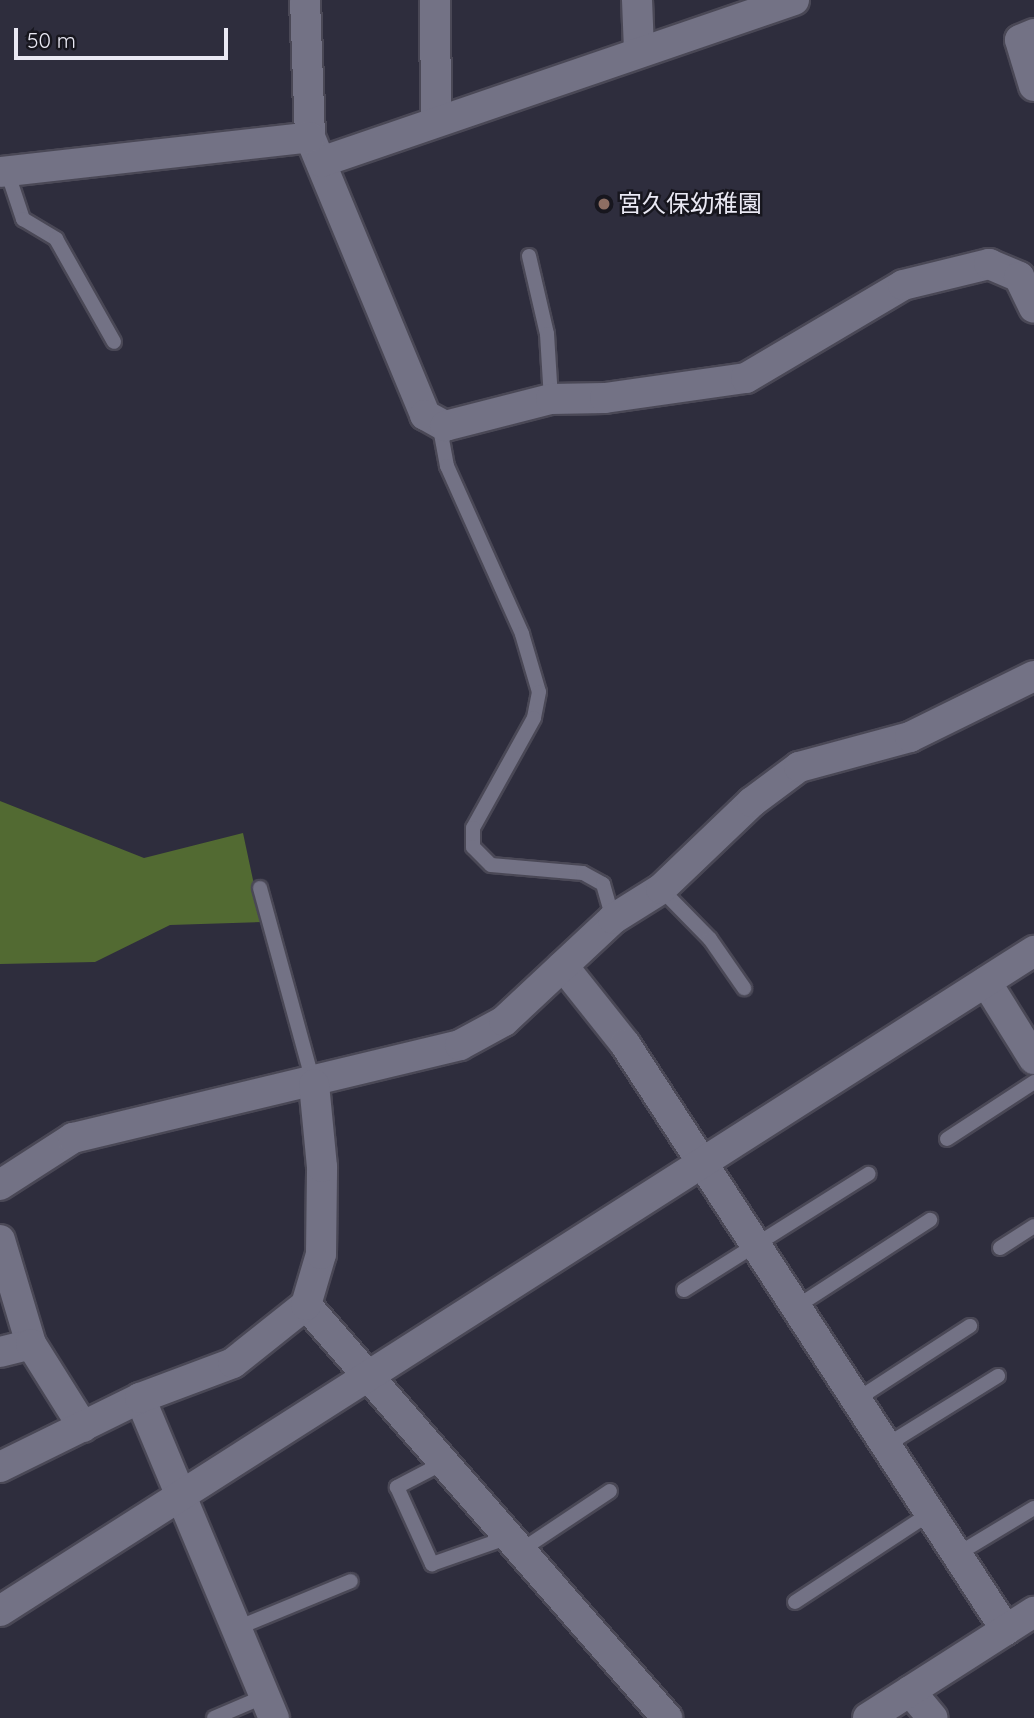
<!DOCTYPE html>
<meta charset="utf-8">
<style>
body{margin:0}
#map{position:relative;width:1034px;height:1718px;overflow:hidden;background:#2e2d3d;font-family:Quicksand,"Noto Sans JP",sans-serif}
div>[style]{position:absolute}
.forest>*{inset:0;background:#526a32}
.roads{filter:drop-shadow(2px 0 #4a4856) drop-shadow(-2px 0 #4a4856) drop-shadow(0 2px #4a4856) drop-shadow(0 -2px #4a4856)}
.service>*{height:14px;margin:-7px;padding:0 7px;transform-origin:7px;border-radius:7px;background:#737285}
.minor>*{height:30px;margin:-15px;padding:0 15px;transform-origin:15px;border-radius:15px;background:#737285}
.dots>*{width:19px;height:19px;translate:-50% -50%;box-sizing:border-box;border:4px solid #17161e;border-radius:50%}
span{translate:-50% -50%;white-space:nowrap;text-align:center;line-height:1.15;-webkit-text-stroke:5px #17161e;paint-order:stroke}
.poi-label{font-size:24px;color:#eae9f4}
.left{translate:0 -50%;text-align:left}
.scale{position:absolute;left:14px;top:28px;width:214px;height:32px;box-sizing:border-box;border:4px solid #eae9f4;border-top:0;padding-left:9px;font-size:21px;line-height:24px;white-space:nowrap;color:#eae9f4;-webkit-text-stroke:5px #17161e;paint-order:stroke}
</style>
<div id="map">
<div class="forest">
<i style="clip-path:polygon(0 801px,144px 858px,243px 833px,262px 922px,170px 925px,95px 962px,0 964px)"></i>
</div>
<div class="roads">
<div class="service">
<i style="left:7px;top:171px;width:51px;rotate:71.6deg"></i>
<i style="left:23px;top:219px;width:39px;rotate:31deg"></i>
<i style="left:56px;top:239px;width:118px;rotate:60.6deg"></i>
<i style="left:529px;top:256px;width:80px;rotate:77deg"></i>
<i style="left:547px;top:334px;width:65px;rotate:86.5deg"></i>
<i style="left:439px;top:423px;width:44px;rotate:79.5deg"></i>
<i style="left:447px;top:466px;width:184px;rotate:65.9deg"></i>
<i style="left:522px;top:634px;width:60px;rotate:73.7deg"></i>
<i style="left:539px;top:692px;width:26px;rotate:101deg"></i>
<i style="left:534px;top:718px;width:126px;rotate:119deg"></i>
<i style="left:473px;top:828px;width:19px;rotate:90deg"></i>
<i style="left:473px;top:847px;width:25px;rotate:45deg"></i>
<i style="left:491px;top:865px;width:92px;rotate:5deg"></i>
<i style="left:583px;top:873px;width:23px;rotate:29deg"></i>
<i style="left:603px;top:884px;width:36px;rotate:74deg"></i>
<i style="left:260px;top:888px;width:201px;rotate:74.7deg"></i>
<i style="left:661px;top:889px;width:70px;rotate:45.6deg"></i>
<i style="left:710px;top:939px;width:60px;rotate:55.2deg"></i>
<i style="left:947px;top:1139px;width:104px;rotate:-33.2deg"></i>
<i style="left:1000px;top:1248px;width:40px;rotate:-32.9deg"></i>
<i style="left:684px;top:1290px;width:218px;rotate:-32.2deg"></i>
<i style="left:796px;top:1307px;width:160px;rotate:-33deg"></i>
<i style="left:856px;top:1400px;width:136px;rotate:-33deg"></i>
<i style="left:885px;top:1446px;width:133px;rotate:-31.8deg"></i>
<i style="left:441px;top:1464px;width:50px;rotate:152.4deg"></i>
<i style="left:397px;top:1487px;width:85px;rotate:65.6deg"></i>
<i style="left:432px;top:1564px;width:82px;rotate:-19.3deg"></i>
<i style="left:520px;top:1551px;width:108px;rotate:-33.7deg"></i>
<i style="left:956px;top:1555px;width:91px;rotate:-31.1deg"></i>
<i style="left:795px;top:1602px;width:160px;rotate:-33.3deg"></i>
<i style="left:237px;top:1628px;width:123px;rotate:-22.4deg"></i>
<i style="left:214px;top:1718px;width:56px;rotate:-23.3deg"></i>
</div>
<div class="minor">
<i style="left:305px;top:0;width:137px;rotate:87.9deg"></i>
<i style="left:310px;top:137px;width:301px;rotate:67.5deg"></i>
<i style="left:425px;top:415px;width:23px;rotate:29deg"></i>
<i style="left:445px;top:426px;width:109px;rotate:-14.3deg"></i>
<i style="left:551px;top:399px;width:54px;rotate:-1.1deg"></i>
<i style="left:605px;top:398px;width:142px;rotate:-8.1deg"></i>
<i style="left:746px;top:378px;width:182px;rotate:-30.6deg"></i>
<i style="left:903px;top:285px;width:89px;rotate:-13.7deg"></i>
<i style="left:989px;top:264px;width:33px;rotate:23deg"></i>
<i style="left:1019px;top:277px;width:34px;rotate:64deg"></i>
<i style="left:435px;top:0;width:121px;rotate:89.5deg"></i>
<i style="left:637px;top:0;width:49px;rotate:87.7deg"></i>
<i style="left:1034px;top:34px;width:15px;rotate:157deg"></i>
<i style="left:1020px;top:40px;width:48px;rotate:73.1deg"></i>
<i style="left:321px;top:162px;width:500px;rotate:-18.9deg"></i>
<i style="left:0;top:172px;width:312px;rotate:-6.4deg"></i>
<i style="left:563px;top:966px;width:100px;rotate:51.5deg"></i>
<i style="left:625px;top:1044px;width:699px;rotate:56.97deg"></i>
<i style="left:986px;top:982px;width:91px;rotate:58.1deg"></i>
<i style="left:0;top:1185px;width:87px;rotate:-32.8deg"></i>
<i style="left:73px;top:1138px;width:398px;rotate:-13.5deg"></i>
<i style="left:460px;top:1045px;width:50px;rotate:-28.6deg"></i>
<i style="left:504px;top:1021px;width:149px;rotate:-43.1deg"></i>
<i style="left:613px;top:919px;width:57px;rotate:-32deg"></i>
<i style="left:661px;top:889px;width:126px;rotate:-43.7deg"></i>
<i style="left:752px;top:802px;width:59px;rotate:-36.7deg"></i>
<i style="left:799px;top:767px;width:115px;rotate:-15.1deg"></i>
<i style="left:910px;top:737px;width:138px;rotate:-26.2deg"></i>
<i style="left:0;top:1240px;width:109px;rotate:73.4deg"></i>
<i style="left:306px;top:1305px;width:549px;rotate:48.84deg"></i>
<i style="left:0;top:1352px;width:32px;rotate:-14deg"></i>
<i style="left:31px;top:1344px;width:98px;rotate:57.9deg"></i>
<i style="left:140px;top:1398px;width:347px;rotate:67.3deg"></i>
<i style="left:0;top:1467px;width:156px;rotate:-26.2deg"></i>
<i style="left:140px;top:1398px;width:99px;rotate:-20.6deg"></i>
<i style="left:233px;top:1363px;width:93px;rotate:-38.5deg"></i>
<i style="left:306px;top:1305px;width:53px;rotate:-73.6deg"></i>
<i style="left:321px;top:1254px;width:87px;rotate:-89.3deg"></i>
<i style="left:322px;top:1167px;width:83px;rotate:-95.5deg"></i>
<i style="left:0;top:1611px;width:1227px;rotate:-32.55deg"></i>
<i style="left:910px;top:1691px;width:35px;rotate:50deg"></i>
<i style="left:868px;top:1718px;width:197px;rotate:-32.6deg"></i>
</div>
</div>
<div class="dots">
<i style="left:604px;top:204px;background:#8d6e63"></i>
</div>
<div class="poi-label">
<span class="left" style="left:618px;top:204px">宮久保幼稚園</span>
</div>
<div class="scale">50 m</div>
</div>
